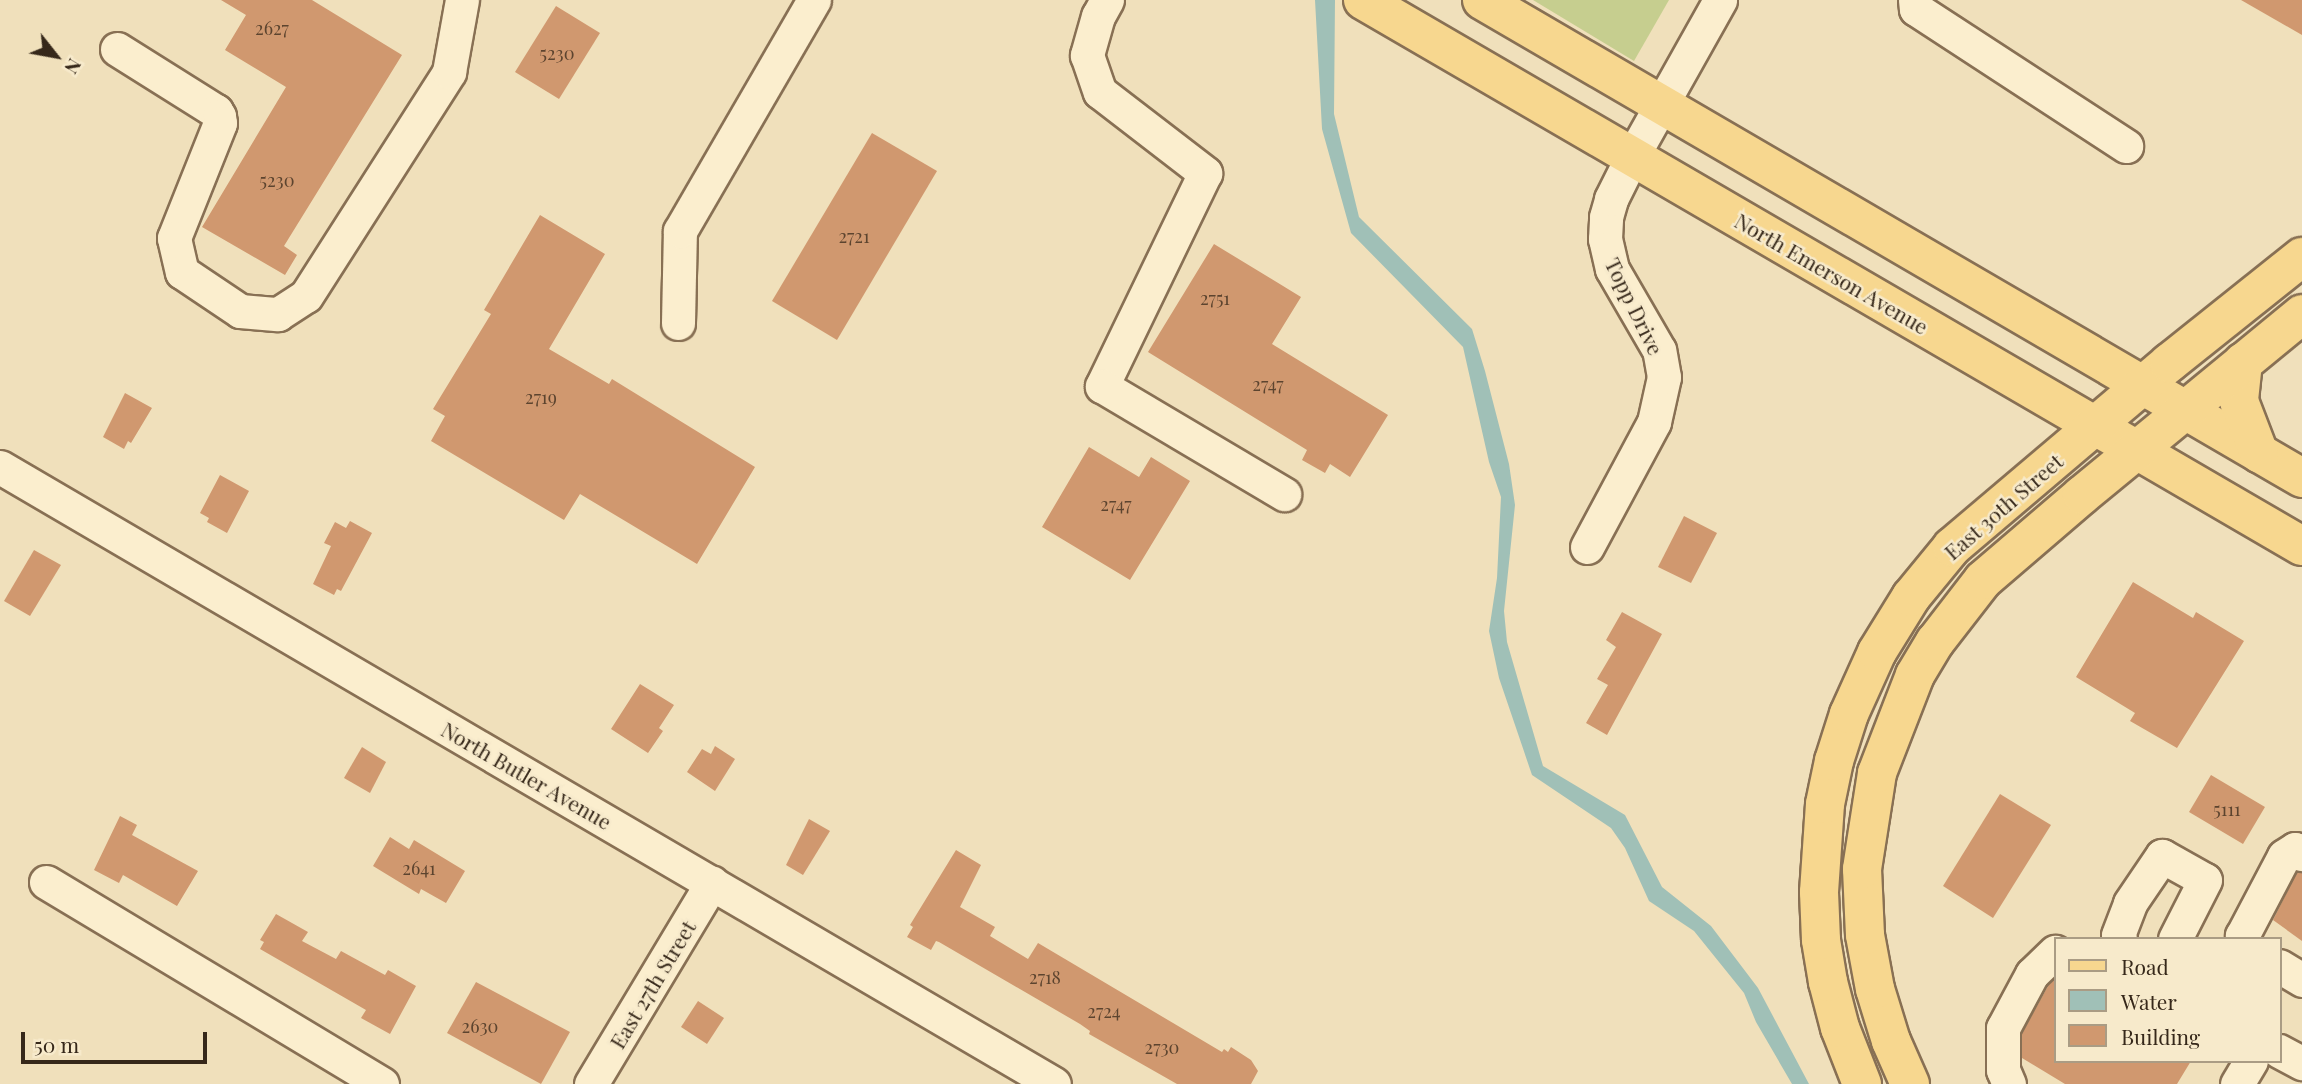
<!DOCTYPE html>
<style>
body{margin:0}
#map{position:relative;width:2302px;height:1084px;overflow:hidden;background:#f0e0bb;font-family:"Playfair Display",serif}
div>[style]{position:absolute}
.green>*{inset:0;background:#c6ce8f}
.water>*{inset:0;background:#a0c0b7}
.building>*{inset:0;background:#d0986f}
.roads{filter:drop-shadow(2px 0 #887054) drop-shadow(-2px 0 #887054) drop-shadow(0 2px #887054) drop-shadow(0 -2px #887054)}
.minor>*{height:33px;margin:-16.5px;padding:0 16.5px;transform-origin:16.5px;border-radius:16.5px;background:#fbeece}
.major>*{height:38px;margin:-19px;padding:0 19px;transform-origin:19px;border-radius:19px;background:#f7d78f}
span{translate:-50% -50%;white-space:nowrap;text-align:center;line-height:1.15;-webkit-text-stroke:5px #f7eacb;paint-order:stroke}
.number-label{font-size:18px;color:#5c442f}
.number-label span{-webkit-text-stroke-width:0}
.street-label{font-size:21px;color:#36281a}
.legend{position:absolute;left:2054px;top:937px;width:228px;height:126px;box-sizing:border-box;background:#f7eacb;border:2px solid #aa9c84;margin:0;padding:9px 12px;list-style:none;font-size:21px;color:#36281a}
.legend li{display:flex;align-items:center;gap:14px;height:35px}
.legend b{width:35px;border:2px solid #aa9c84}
.north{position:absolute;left:21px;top:21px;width:70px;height:70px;-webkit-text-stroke:5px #f7eacb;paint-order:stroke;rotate:121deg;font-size:19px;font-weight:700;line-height:28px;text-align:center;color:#36281a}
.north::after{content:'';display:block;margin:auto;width:24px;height:32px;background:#36281a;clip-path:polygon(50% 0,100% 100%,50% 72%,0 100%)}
.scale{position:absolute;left:21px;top:1032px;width:186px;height:32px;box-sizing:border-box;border:4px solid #36281a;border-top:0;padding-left:9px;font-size:21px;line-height:24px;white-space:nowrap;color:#36281a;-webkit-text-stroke:5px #f7eacb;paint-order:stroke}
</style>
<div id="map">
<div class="green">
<i style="clip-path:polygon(1533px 0,1669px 0,1634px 61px)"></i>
</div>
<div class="water">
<i style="clip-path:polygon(1315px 0,1335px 0,1334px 114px,1359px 217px,1472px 329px,1485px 371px,1509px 464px,1515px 505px,1504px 611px,1507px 642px,1543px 766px,1625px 815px,1662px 887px,1711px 926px,1758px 988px,1809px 1084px,1792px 1084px,1756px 1022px,1744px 993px,1694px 931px,1649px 901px,1625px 848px,1611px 828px,1532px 775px,1499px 678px,1489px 631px,1497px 578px,1501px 497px,1489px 462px,1463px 347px,1351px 233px,1322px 129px)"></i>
</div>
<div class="building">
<i style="clip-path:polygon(221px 0,312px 0,402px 55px,284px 246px,297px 255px,285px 275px,202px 227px,286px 87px,225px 50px,246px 15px)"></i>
<i style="clip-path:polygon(2241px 0,2302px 0,2302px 35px)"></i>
<i style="clip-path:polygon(556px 6px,600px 33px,559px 99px,515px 72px)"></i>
<i style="clip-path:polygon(872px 133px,937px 171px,837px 340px,772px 301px)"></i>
<i style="clip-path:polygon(540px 215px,605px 254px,549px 349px,609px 384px,612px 379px,755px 467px,697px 564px,580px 494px,564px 520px,431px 441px,445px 416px,433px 409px,491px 314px,484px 310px)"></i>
<i style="clip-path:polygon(1214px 244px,1301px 297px,1272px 344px,1388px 415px,1350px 477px,1330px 464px,1325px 473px,1302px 460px,1307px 450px,1148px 352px)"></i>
<i style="clip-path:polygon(125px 393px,152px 408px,131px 443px,128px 441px,124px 449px,103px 437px)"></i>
<i style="clip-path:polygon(1089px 447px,1139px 477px,1151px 457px,1190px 481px,1130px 580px,1042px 527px)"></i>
<i style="clip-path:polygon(220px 475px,249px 491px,227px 533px,207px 522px,209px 518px,200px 513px)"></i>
<i style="clip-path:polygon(1684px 516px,1717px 533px,1691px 583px,1658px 567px)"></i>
<i style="clip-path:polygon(350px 521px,372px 533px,341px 591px,337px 589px,334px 595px,313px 584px,331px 546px,324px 543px,335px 522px,346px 528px)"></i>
<i style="clip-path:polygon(34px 550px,61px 565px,30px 616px,4px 601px)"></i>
<i style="clip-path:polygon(2133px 582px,2193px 618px,2196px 612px,2244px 641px,2177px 748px,2130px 721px,2135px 713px,2076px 677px)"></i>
<i style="clip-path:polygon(1622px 612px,1662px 634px,1607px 735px,1586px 723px,1608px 685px,1597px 679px,1616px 647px,1606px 640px)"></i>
<i style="clip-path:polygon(640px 684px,674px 705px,659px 728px,663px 731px,648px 753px,611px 729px)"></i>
<i style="clip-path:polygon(715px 746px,735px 759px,715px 791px,687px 772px,702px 749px,711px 754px)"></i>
<i style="clip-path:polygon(362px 747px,386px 762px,370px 793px,344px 778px)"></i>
<i style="clip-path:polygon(2211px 775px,2265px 807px,2243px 844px,2189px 812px)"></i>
<i style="clip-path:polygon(2000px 794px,2051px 825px,1993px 918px,1943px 886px)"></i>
<i style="clip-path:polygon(120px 816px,137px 825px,132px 835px,198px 871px,177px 906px,123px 875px,119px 883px,94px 870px)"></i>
<i style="clip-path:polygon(809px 819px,830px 831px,803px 875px,786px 865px)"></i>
<i style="clip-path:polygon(390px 837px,409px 849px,414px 840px,465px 871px,446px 903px,421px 889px,419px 894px,373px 866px)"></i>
<i style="clip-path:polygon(956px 850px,981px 865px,960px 907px,995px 927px,990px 936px,1028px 959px,1038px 943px,1222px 1052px,1224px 1049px,1228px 1052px,1231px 1047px,1251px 1060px,1258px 1071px,1251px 1084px,1177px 1084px,1089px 1034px,1090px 1031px,1080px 1024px,939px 942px,936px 941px,931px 950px,907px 937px,913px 927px,910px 925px)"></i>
<i style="clip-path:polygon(2297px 872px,2302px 873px,2302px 941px,2273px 920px)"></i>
<i style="clip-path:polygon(276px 914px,308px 932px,302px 941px,336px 959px,341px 951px,385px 975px,388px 970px,416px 986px,390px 1034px,361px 1018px,366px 1010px,260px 949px,264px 942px,260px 940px)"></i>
<i style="clip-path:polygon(2055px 978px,2055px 1061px,2191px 1061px,2177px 1084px,2065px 1084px,2022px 1058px,2022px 1033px,2048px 986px)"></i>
<i style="clip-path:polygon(476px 982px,570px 1032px,541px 1084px,447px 1033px)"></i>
<i style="clip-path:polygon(698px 1001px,724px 1018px,707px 1044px,681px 1027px)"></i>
</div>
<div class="roads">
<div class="minor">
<i style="left:1107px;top:0;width:18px;rotate:119deg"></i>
<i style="left:1098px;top:16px;width:41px;rotate:105.8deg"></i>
<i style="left:1087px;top:55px;width:39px;rotate:71deg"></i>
<i style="left:1100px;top:92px;width:133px;rotate:37.6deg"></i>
<i style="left:1205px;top:173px;width:237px;rotate:115.8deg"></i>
<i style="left:1102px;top:386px;width:212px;rotate:30.7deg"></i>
<i style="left:1915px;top:0;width:9px;rotate:84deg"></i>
<i style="left:1916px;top:9px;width:251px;rotate:33.1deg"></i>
<i style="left:117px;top:49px;width:117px;rotate:32.1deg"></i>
<i style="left:216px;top:111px;width:6px;rotate:59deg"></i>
<i style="left:219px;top:116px;width:7px;rotate:82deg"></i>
<i style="left:220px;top:123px;width:124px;rotate:111.8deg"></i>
<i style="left:174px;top:238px;width:35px;rotate:77deg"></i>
<i style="left:182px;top:272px;width:70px;rotate:33.9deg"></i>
<i style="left:240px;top:311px;width:38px;rotate:5deg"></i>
<i style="left:278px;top:314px;width:33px;rotate:-33deg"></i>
<i style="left:306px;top:296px;width:266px;rotate:-57.4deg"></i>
<i style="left:449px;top:72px;width:73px;rotate:-79.8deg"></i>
<i style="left:678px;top:323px;width:92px;rotate:-88.8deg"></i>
<i style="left:680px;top:231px;width:267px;rotate:-59.9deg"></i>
<i style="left:0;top:467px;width:1221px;rotate:30.34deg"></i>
<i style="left:1587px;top:547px;width:142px;rotate:-61.8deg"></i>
<i style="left:1654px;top:422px;width:46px;rotate:-77.5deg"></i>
<i style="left:1664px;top:377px;width:27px;rotate:-100deg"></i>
<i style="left:1659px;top:350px;width:94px;rotate:-120.1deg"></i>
<i style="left:1612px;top:269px;width:31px;rotate:-103deg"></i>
<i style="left:1605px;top:239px;width:22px;rotate:-87deg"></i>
<i style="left:1606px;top:217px;width:19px;rotate:-74deg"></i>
<i style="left:1611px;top:199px;width:47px;rotate:-63.4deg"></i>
<i style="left:1632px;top:157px;width:180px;rotate:-60.7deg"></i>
<i style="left:46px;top:882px;width:392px;rotate:31deg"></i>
<i style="left:2120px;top:939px;width:4px;rotate:-117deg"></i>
<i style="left:2118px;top:935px;width:34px;rotate:-69deg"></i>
<i style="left:2130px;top:903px;width:57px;rotate:-55.8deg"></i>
<i style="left:2162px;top:856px;width:49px;rotate:29.2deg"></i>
<i style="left:2205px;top:880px;width:66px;rotate:117deg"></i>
<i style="left:2244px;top:939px;width:4px;rotate:-124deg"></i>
<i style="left:2242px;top:936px;width:90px;rotate:-62.3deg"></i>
<i style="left:2284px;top:856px;width:13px;rotate:-32deg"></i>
<i style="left:2295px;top:849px;width:9px;rotate:36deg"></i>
<i style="left:2279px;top:966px;width:27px;rotate:31deg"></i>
<i style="left:2279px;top:1051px;width:26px;rotate:28deg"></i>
<i style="left:591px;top:1084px;width:235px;rotate:-59deg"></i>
<i style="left:2009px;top:1084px;width:15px;rotate:-113deg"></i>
<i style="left:2003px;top:1070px;width:42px;rotate:-90deg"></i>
<i style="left:2003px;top:1028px;width:61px;rotate:-61.8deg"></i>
<i style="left:2032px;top:974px;width:32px;rotate:-44deg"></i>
<i style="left:2237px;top:1084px;width:27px;rotate:-59deg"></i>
</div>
<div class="major">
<i style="left:1363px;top:0;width:1086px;rotate:30.18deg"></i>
<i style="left:1482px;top:0;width:949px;rotate:30.24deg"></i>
<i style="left:2243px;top:362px;width:39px;rotate:96deg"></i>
<i style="left:2239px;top:401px;width:56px;rotate:69deg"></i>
<i style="left:1862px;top:1084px;width:60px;rotate:-111.4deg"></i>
<i style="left:1840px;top:1028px;width:48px;rotate:-104.6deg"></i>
<i style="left:1828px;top:982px;width:43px;rotate:-99.5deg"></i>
<i style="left:1821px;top:940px;width:48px;rotate:-92.4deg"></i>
<i style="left:1819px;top:892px;width:88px;rotate:-86.1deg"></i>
<i style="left:1825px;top:804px;width:44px;rotate:-78.2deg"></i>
<i style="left:1834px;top:761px;width:49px;rotate:-72.3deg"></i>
<i style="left:1849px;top:714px;width:68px;rotate:-65.7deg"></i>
<i style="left:1877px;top:652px;width:65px;rotate:-58.3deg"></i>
<i style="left:1911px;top:597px;width:65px;rotate:-50.6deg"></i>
<i style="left:1952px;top:547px;width:285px;rotate:-40.3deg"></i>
<i style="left:2169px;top:363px;width:170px;rotate:-38.6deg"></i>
<i style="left:1910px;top:1084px;width:47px;rotate:-113.8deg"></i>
<i style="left:1891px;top:1041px;width:54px;rotate:-107.1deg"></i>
<i style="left:1875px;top:989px;width:55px;rotate:-100.5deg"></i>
<i style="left:1865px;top:935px;width:66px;rotate:-92.6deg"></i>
<i style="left:1862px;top:869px;width:97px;rotate:-81.1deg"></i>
<i style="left:1877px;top:773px;width:105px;rotate:-68.8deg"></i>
<i style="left:1915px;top:675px;width:39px;rotate:-59deg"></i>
<i style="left:1935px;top:642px;width:78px;rotate:-52.3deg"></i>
<i style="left:1983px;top:580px;width:130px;rotate:-40.6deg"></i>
<i style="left:2082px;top:495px;width:285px;rotate:-39.4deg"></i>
</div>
</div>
<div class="number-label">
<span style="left:272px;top:28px">2627</span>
<span style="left:557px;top:53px">5230</span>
<span style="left:277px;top:180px">5230</span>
<span style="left:854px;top:236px">2721</span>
<span style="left:1215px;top:298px">2751</span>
<span style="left:1268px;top:384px">2747</span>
<span style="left:541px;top:397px">2719</span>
<span style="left:1116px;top:504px">2747</span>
<span style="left:2227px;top:809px">5111</span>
<span style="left:419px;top:868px">2641</span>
<span style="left:1045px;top:977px">2718</span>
<span style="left:1104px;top:1011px">2724</span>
<span style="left:480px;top:1026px">2630</span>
<span style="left:1162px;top:1047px">2730</span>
</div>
<div class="street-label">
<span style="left:1832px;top:273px;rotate:30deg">North Emerson Avenue</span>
<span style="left:1635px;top:306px;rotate:64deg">Topp Drive</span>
<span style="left:2003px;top:506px;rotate:-41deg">East 30th Street</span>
<span style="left:527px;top:775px;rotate:30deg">North Butler Avenue</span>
<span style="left:652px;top:984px;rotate:-59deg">East 27th Street</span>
</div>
<ul class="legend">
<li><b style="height:9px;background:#f7d78f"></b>Road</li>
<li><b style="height:19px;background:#a0c0b7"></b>Water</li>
<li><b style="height:19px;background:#d0986f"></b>Building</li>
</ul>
<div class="north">N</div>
<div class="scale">50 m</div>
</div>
